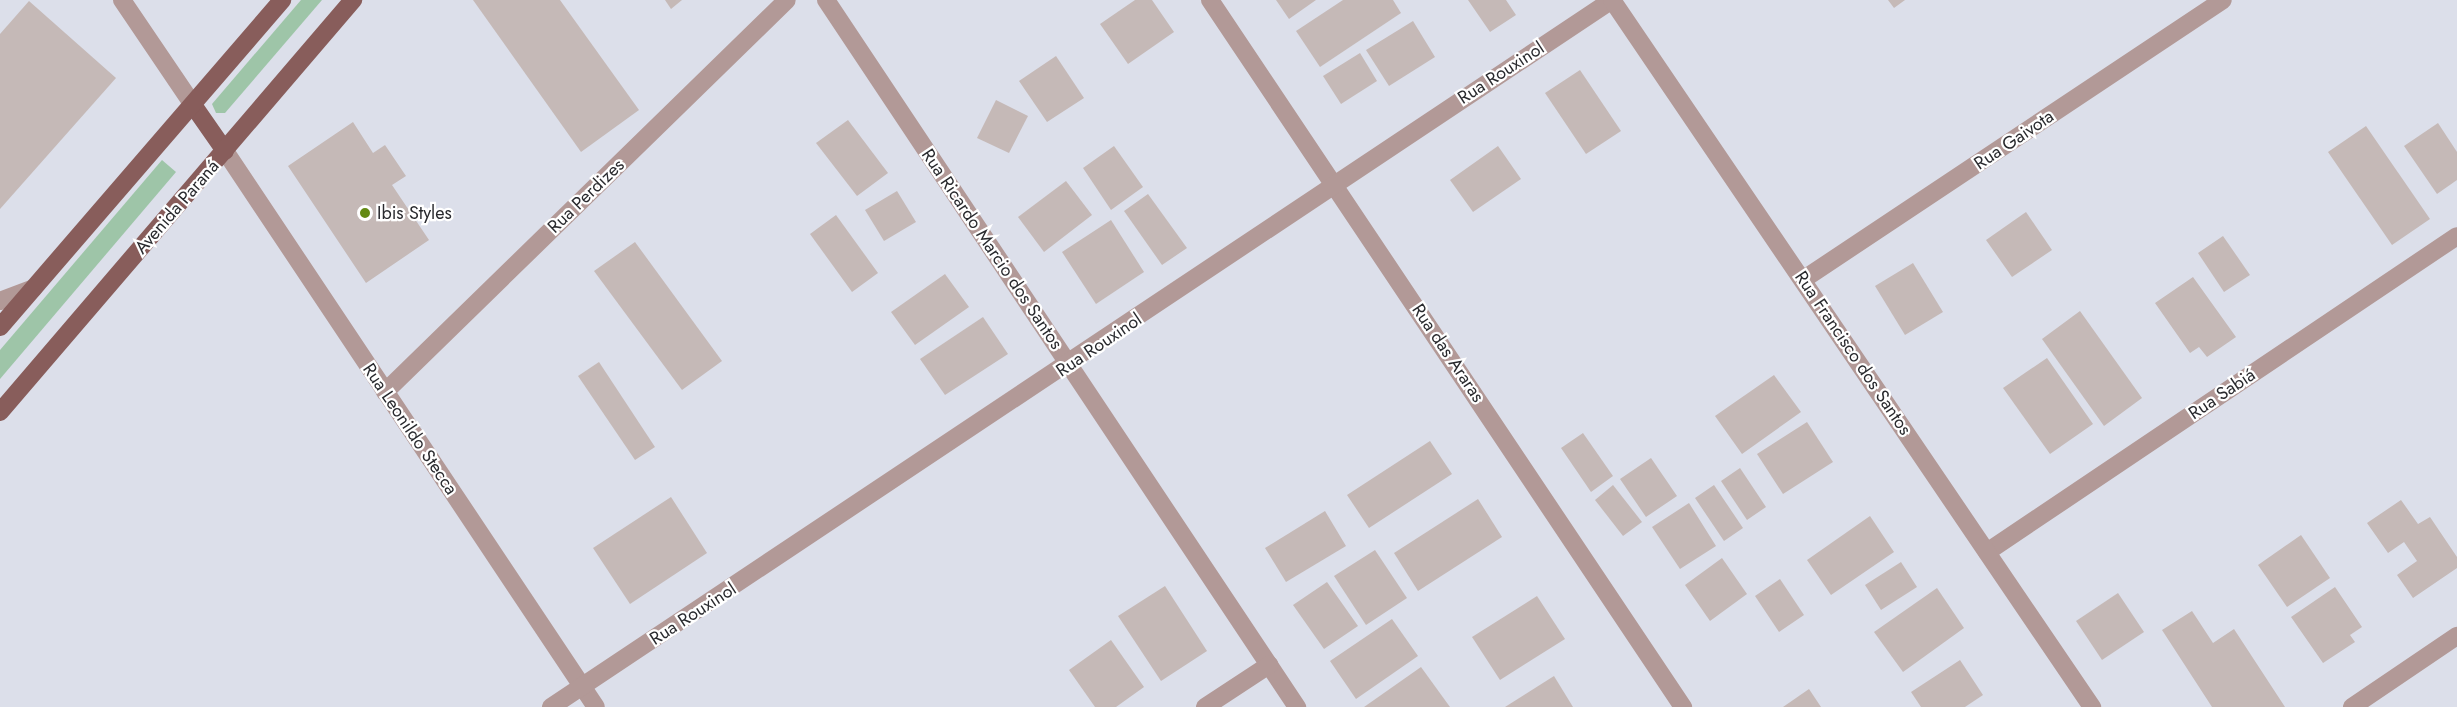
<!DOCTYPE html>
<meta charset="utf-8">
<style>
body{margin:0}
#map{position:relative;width:2457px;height:707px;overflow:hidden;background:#dcdfea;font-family:Jost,sans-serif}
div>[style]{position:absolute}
.green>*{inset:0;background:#9ec5a8}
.building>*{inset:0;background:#c5b9b7}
.minor>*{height:18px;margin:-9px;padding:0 9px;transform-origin:9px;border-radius:9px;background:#b29997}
.major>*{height:18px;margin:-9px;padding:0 9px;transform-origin:9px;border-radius:9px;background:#885d5b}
.dots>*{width:16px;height:16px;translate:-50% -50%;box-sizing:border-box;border:3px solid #fff;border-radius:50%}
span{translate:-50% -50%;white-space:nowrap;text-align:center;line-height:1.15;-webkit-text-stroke:4.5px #fff;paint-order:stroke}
.street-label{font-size:18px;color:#292a2e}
.poi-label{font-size:18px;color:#292a2e}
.left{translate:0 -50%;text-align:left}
</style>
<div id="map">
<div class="green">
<i style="clip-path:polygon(301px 0,322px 0,225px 113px,216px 113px,212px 104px)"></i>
<i style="clip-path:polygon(162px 160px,176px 172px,0 379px,0 350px)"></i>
</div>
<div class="building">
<i style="clip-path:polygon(473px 0,560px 0,639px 110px,581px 152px)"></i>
<i style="clip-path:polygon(665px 0,682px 0,671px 9px)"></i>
<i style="clip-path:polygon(1135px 0,1152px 0,1174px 32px,1128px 64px,1100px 24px)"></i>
<i style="clip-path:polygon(1276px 0,1316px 0,1289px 19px)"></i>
<i style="clip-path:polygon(1343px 0,1393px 0,1401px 13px,1320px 67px,1296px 31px)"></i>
<i style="clip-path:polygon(1468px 0,1506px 0,1516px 15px,1490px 32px)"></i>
<i style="clip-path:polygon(1888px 0,1905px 0,1894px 8px)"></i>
<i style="clip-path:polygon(29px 1px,116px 78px,0 209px,0 34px)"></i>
<i style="clip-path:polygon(1413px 21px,1435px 57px,1389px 86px,1366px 50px)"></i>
<i style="clip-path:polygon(1360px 53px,1377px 81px,1341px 104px,1323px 76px)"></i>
<i style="clip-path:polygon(1056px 56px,1084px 98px,1047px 122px,1019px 81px)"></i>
<i style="clip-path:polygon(1580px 70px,1621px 131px,1586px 154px,1545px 93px)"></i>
<i style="clip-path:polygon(996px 100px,1028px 116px,1009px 153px,977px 138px)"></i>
<i style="clip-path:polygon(848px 120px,888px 173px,857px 196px,816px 143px)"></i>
<i style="clip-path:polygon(353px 122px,373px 153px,385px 145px,406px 176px,392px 185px,429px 240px,366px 283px,288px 166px)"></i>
<i style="clip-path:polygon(2438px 123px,2457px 152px,2457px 180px,2437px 194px,2404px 146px)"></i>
<i style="clip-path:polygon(2366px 126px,2430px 219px,2392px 245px,2328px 152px)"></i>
<i style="clip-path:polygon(1114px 146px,1143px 187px,1111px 210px,1083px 168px)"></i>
<i style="clip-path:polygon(1498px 146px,1521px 179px,1473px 212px,1450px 180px)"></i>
<i style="clip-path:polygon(1066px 181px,1092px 215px,1044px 252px,1018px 217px)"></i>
<i style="clip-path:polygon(897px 191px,916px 222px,884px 241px,865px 210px)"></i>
<i style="clip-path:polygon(1148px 194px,1187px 248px,1162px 265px,1124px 211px)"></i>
<i style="clip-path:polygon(2026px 212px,2052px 250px,2012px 277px,1986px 240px)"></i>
<i style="clip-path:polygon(836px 215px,878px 273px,852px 292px,810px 234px)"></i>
<i style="clip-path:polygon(1111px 220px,1144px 272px,1096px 304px,1062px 252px)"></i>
<i style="clip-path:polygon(2223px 236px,2250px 275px,2224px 292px,2198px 253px)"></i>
<i style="clip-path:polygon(635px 242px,722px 361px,682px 390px,594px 271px)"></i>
<i style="clip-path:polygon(1913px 263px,1943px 312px,1905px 335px,1875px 286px)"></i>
<i style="clip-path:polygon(945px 274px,969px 307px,915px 345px,891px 312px)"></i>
<i style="clip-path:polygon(2193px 277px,2236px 337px,2207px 357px,2199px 347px,2190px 353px,2155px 303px)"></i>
<i style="clip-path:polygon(2080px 311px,2142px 398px,2104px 426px,2042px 339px)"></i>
<i style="clip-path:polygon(983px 317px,1008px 354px,945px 395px,920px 359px)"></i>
<i style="clip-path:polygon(2047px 358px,2093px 424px,2050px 454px,2003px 388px)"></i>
<i style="clip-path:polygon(599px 362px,655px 447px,635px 460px,578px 376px)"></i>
<i style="clip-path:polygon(1774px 375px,1801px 412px,1742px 454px,1715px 416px)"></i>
<i style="clip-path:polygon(1807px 422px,1833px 462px,1783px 494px,1757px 454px)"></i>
<i style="clip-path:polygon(1583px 433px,1613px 476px,1591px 492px,1561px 448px)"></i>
<i style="clip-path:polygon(1430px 441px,1452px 474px,1369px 528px,1347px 495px)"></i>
<i style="clip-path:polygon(1651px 458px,1677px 496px,1646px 517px,1620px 479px)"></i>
<i style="clip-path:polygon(1740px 468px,1766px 507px,1747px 520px,1721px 481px)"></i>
<i style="clip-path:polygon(1613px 485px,1642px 522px,1623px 536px,1595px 500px)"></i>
<i style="clip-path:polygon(1714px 485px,1743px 528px,1724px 541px,1695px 498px)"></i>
<i style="clip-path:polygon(671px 497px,707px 553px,630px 604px,593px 548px)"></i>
<i style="clip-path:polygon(1478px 499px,1502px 537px,1418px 591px,1394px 553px)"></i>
<i style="clip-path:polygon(2401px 500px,2418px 524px,2430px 517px,2457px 557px,2457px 568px,2413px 598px,2397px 575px,2417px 561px,2404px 542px,2388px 553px,2367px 523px)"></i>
<i style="clip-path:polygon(1689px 503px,1716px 546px,1680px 569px,1652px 527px)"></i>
<i style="clip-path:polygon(1325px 511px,1346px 546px,1286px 582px,1265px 548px)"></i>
<i style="clip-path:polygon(1870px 516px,1894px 552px,1831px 595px,1807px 560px)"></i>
<i style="clip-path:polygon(2301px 535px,2330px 578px,2287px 607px,2258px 565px)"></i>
<i style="clip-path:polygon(1375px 550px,1407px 598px,1366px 625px,1334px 576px)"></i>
<i style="clip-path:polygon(1722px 558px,1747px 594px,1710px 621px,1685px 585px)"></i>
<i style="clip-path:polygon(1901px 562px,1917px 587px,1881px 610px,1865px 585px)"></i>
<i style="clip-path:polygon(1780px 579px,1804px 615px,1779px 632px,1755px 596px)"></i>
<i style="clip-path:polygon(1327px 582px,1358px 626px,1324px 649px,1293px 605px)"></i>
<i style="clip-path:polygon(1165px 586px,1207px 651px,1161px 681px,1118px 616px)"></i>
<i style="clip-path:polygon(2335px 587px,2362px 627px,2350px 635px,2355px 642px,2323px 663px,2291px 617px)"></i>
<i style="clip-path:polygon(1937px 588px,1964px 628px,1903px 672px,1874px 632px)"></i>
<i style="clip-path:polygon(2118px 593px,2144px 632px,2102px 660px,2076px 621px)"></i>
<i style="clip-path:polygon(1537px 596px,1565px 639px,1500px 680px,1472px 637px)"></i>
<i style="clip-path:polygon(2192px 611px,2213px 643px,2234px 629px,2285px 707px,2212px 707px,2162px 630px)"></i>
<i style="clip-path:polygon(1392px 619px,1418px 656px,1356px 699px,1330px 661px)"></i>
<i style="clip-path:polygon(1111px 640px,1144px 687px,1116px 707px,1095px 707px,1069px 670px)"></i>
<i style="clip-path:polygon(1960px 660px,1983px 695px,1965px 707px,1921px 707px,1911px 692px)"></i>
<i style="clip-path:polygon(1421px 667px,1450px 707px,1364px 707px)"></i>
<i style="clip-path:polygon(1554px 676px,1573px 707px,1505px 707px)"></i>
<i style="clip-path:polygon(1809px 689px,1821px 707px,1783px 707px)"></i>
</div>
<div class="minor">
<i style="left:122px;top:0;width:127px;rotate:55.9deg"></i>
<i style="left:826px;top:0;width:850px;rotate:56.33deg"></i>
<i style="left:1210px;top:0;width:851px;rotate:56.22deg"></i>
<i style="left:225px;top:151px;width:668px;rotate:56.29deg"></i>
<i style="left:1804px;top:279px;width:503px;rotate:-33.66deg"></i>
<i style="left:0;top:301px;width:36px;rotate:-21deg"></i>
<i style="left:385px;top:392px;width:561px;rotate:-44.28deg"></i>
<i style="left:1987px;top:552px;width:566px;rotate:-33.91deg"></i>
<i style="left:551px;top:707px;width:1275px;rotate:-33.68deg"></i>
<i style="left:1612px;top:0;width:855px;rotate:55.83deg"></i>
<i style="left:1205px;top:707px;width:77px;rotate:-33.3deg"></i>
<i style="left:2352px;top:707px;width:127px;rotate:-34.1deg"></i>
</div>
<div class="major">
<i style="left:193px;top:105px;width:56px;rotate:55.2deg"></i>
<i style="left:0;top:327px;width:432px;rotate:-49.2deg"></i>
<i style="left:0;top:412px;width:543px;rotate:-49.41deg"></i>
</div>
<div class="dots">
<i style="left:365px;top:213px;background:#638913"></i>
</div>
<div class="street-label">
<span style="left:1501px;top:73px;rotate:-33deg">Rua Rouxinol</span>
<span style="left:2014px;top:140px;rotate:-34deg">Rua Gaivota</span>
<span style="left:586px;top:196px;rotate:-44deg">Rua Perdizes</span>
<span style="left:177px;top:207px;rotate:-49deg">Avenida Paraná</span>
<span style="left:992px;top:249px;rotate:56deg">Rua Ricardo Marcio dos Santos</span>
<span style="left:1099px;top:345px;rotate:-34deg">Rua Rouxinol</span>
<span style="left:1448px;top:353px;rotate:56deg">Rua das Araras</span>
<span style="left:1853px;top:353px;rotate:56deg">Rua Francisco dos Santos</span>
<span style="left:2222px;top:394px;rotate:-34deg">Rua Sabiá</span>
<span style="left:410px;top:429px;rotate:56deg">Rua Leonildo Stecca</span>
<span style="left:693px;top:614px;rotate:-33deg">Rua Rouxinol</span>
</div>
<div class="poi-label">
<span class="left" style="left:377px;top:213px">Ibis Styles</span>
</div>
</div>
